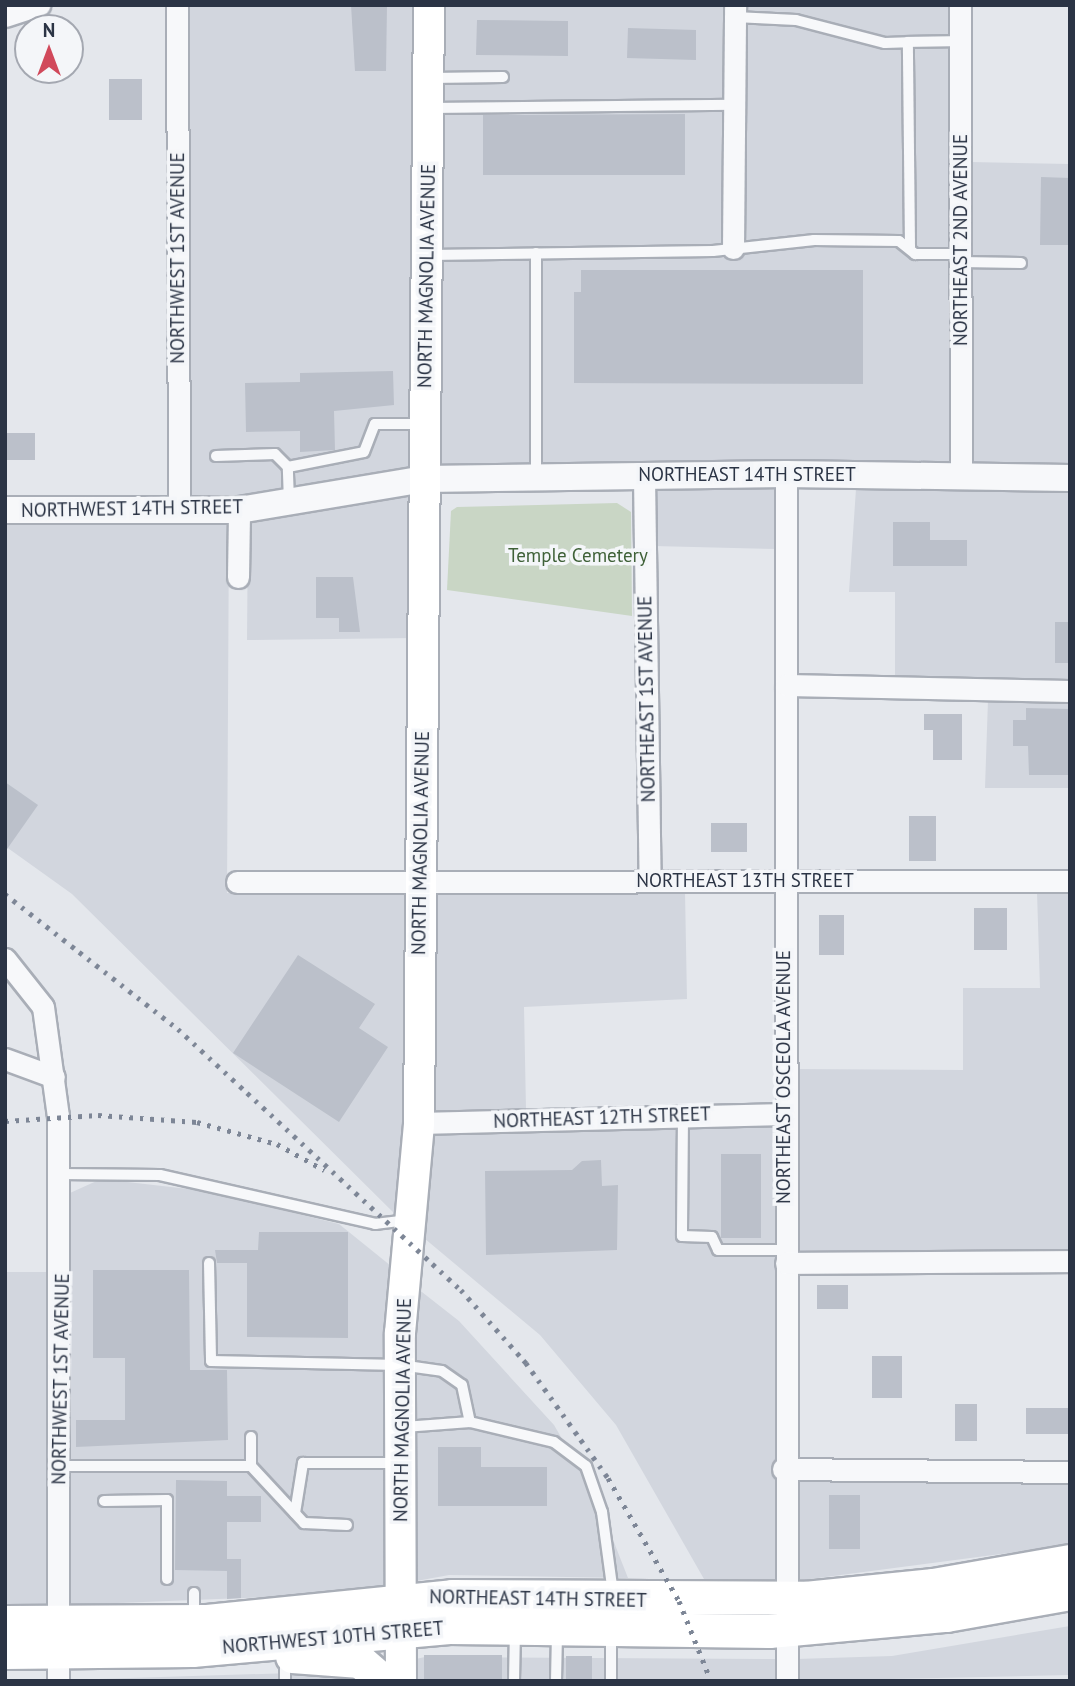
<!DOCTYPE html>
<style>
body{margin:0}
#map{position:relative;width:1075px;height:1686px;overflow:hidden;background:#e4e7ec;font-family:"PT Sans",sans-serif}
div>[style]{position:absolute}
.built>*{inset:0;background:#d2d6de}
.green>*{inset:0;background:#c9d6c5}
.building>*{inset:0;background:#bbc0ca}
.roads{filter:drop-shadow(2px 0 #a9aeb7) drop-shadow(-2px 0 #a9aeb7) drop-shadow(0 2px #a9aeb7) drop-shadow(0 -2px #a9aeb7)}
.service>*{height:10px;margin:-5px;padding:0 5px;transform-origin:5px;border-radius:5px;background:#f7f8fa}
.minor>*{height:21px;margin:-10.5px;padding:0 10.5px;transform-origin:10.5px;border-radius:10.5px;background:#f7f8fa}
.tertiary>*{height:26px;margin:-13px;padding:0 13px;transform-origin:13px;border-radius:13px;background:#f7f8fa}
.secondary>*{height:30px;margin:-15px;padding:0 15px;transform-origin:15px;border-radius:15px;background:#fff}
.primary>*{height:33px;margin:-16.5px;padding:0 16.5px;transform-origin:16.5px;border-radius:16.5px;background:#fff}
.rail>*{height:5px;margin-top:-2.5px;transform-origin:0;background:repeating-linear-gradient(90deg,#7d8696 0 3.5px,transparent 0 10.5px)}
span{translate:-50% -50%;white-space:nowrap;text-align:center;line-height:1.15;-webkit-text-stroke:7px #f4f6f9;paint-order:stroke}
.street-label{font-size:19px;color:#2b3445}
.park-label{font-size:19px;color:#3f6138}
.frame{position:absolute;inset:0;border:7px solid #2b3445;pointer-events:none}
.north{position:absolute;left:14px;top:14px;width:70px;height:70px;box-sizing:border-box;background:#f4f6f9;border:2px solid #a4a8b1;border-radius:50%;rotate:0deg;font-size:19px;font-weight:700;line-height:28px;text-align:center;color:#2b3445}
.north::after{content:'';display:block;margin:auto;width:24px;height:32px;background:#d1495b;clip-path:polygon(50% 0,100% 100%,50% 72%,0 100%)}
</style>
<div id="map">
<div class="built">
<i style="clip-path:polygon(186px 5px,420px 5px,415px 470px,238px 500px,189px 500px)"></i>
<i style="clip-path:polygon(439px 5px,726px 5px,723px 258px,741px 259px,745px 5px,951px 5px,952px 465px,434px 469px)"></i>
<i style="clip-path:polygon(971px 162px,1070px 164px,1070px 468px,971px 465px)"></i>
<i style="clip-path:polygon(777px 485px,777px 549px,654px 546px,653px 486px)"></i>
<i style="clip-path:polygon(795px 485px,1070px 489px,1070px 680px,895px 677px,895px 592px,849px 592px,856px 489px)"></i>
<i style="clip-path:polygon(415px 492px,413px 638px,247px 640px,248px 520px)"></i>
<i style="clip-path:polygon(5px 521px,229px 521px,227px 893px,411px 894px,409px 1123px,400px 1219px,72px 894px,5px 846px)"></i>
<i style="clip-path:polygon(988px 700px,1070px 702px,1070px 788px,985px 788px)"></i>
<i style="clip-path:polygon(685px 892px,687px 999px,524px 1007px,526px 1109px,616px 1108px,428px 1112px,430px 894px)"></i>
<i style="clip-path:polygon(1037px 892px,1070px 892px,1070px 1251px,795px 1252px,794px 1069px,963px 1070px,963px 988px,1040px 988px)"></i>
<i style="clip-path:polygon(775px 1124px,776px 1581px,704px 1579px,616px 1425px,540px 1335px,418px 1233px,427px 1134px)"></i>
<i style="clip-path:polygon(101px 1179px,206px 1191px,339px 1224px,396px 1270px,392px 1585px,341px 1594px,68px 1605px,70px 1193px)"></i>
<i style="clip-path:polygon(5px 1272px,53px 1272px,49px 1605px,5px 1605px)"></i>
<i style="clip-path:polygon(413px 1285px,459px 1321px,554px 1425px,597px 1499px,628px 1578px,449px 1575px,411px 1582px)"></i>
<i style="clip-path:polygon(793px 1480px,1070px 1483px,1070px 1545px,795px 1581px)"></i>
<i style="clip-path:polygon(1070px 1626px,1070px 1675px,796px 1681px,796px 1659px,892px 1656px)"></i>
<i style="clip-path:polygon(425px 1657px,777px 1659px,778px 1681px,411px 1681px,411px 1660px)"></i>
<i style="clip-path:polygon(355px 1671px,372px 1681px,67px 1681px,67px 1680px)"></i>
</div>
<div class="green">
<i style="clip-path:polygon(617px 503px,631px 512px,632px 616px,447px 590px,451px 511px,457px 507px)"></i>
</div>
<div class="building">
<i style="clip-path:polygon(351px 5px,387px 5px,386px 71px,355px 71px)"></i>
<i style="clip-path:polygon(477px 20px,568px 21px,568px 56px,476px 55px)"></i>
<i style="clip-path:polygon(628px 28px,696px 30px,696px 60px,627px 58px)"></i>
<i style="clip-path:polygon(109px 79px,142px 79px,142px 120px,109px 120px)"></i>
<i style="clip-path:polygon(685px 114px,685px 175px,483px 175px,483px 115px)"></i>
<i style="clip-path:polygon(1041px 177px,1070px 178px,1070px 245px,1040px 245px)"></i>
<i style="clip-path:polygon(581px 270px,863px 270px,863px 384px,574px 383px,574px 292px,581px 292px)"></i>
<i style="clip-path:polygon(393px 371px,394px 405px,334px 411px,335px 450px,300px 452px,300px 431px,246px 432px,245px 383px,300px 382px,300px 373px)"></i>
<i style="clip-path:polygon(5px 433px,35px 433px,35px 460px,5px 460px)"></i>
<i style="clip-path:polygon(893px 522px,930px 522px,930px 540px,967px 540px,967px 566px,893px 566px)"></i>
<i style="clip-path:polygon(316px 577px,353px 577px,360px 632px,339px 632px,339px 618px,316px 618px)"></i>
<i style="clip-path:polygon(1055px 622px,1070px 622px,1070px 663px,1055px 663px)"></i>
<i style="clip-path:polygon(1026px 708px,1070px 709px,1070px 775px,1029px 775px,1028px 746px,1013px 746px,1013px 720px,1026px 720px)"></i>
<i style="clip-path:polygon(924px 714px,962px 714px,962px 760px,933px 760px,933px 730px,924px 730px)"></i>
<i style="clip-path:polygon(5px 782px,38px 805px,5px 852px)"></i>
<i style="clip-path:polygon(909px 816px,936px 816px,936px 861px,909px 861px)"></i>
<i style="clip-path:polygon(711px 823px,747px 823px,747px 852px,711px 852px)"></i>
<i style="clip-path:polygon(974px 908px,1007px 908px,1007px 950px,974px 950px)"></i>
<i style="clip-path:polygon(819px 915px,844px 915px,844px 955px,819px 955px)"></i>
<i style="clip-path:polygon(298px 955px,375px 1004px,359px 1028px,388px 1047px,339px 1122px,233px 1053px)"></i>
<i style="clip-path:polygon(721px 1154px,761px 1154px,761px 1238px,721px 1238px)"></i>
<i style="clip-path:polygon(601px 1160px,602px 1186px,618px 1185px,617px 1250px,486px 1255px,485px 1171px,572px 1170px,582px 1161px)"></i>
<i style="clip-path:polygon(259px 1232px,348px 1232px,348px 1338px,247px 1337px,247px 1263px,217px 1263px,215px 1250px,258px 1250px)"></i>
<i style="clip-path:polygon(93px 1270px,189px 1270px,190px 1370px,227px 1370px,228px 1440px,76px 1447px,76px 1420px,125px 1420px,125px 1358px,93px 1358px)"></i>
<i style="clip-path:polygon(817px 1285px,848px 1285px,848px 1309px,817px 1309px)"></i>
<i style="clip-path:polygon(872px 1356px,902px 1356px,902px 1398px,872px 1398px)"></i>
<i style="clip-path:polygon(955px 1404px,977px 1404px,977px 1441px,955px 1441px)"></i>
<i style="clip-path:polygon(1026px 1408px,1070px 1408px,1070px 1434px,1026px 1434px)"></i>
<i style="clip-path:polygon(438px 1447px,481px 1447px,481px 1467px,547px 1467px,547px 1506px,438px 1506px)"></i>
<i style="clip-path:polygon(176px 1480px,227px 1481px,227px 1496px,261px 1496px,261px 1522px,227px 1522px,227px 1571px,175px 1570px)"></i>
<i style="clip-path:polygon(829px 1495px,860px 1495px,860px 1549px,829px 1549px)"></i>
<i style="clip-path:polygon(227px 1559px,241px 1559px,241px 1598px,227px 1599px)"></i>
<i style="clip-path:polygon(424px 1655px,502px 1655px,502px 1681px,424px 1681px)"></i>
<i style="clip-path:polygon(566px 1656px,592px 1656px,592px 1681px,566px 1681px)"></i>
</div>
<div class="roads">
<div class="service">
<i style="left:735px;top:17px;width:61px;rotate:2.8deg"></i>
<i style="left:796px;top:20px;width:92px;rotate:14.5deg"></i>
<i style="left:885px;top:43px;width:23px;rotate:-2deg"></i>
<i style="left:431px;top:78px;width:72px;rotate:-0.8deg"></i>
<i style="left:431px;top:108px;width:303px;rotate:-0.6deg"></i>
<i style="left:910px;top:247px;width:205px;rotate:-90.6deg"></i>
<i style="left:908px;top:42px;width:52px;rotate:-1.1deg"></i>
<i style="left:536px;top:253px;width:225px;rotate:90deg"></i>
<i style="left:430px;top:255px;width:283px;rotate:-0.8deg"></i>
<i style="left:713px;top:251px;width:102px;rotate:-6.2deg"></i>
<i style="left:814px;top:240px;width:85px;rotate:0.7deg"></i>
<i style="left:899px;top:241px;width:21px;rotate:39deg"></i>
<i style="left:915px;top:254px;width:46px"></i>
<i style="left:961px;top:262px;width:60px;rotate:1deg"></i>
<i style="left:216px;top:456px;width:59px;rotate:-1.9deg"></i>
<i style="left:275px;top:454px;width:18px;rotate:45deg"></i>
<i style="left:289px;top:502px;width:35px;rotate:-92deg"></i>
<i style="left:288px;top:467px;width:77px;rotate:-11.2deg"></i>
<i style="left:364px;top:452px;width:30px;rotate:-69deg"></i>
<i style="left:375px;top:424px;width:47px"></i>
<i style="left:683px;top:1116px;width:120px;rotate:90.5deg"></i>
<i style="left:682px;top:1236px;width:30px;rotate:2deg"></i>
<i style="left:712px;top:1237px;width:14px;rotate:65deg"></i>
<i style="left:718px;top:1250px;width:68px"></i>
<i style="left:60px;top:1174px;width:100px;rotate:0.6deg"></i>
<i style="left:160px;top:1175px;width:221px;rotate:12.8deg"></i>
<i style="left:375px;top:1224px;width:32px;rotate:-7deg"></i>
<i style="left:209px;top:1263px;width:98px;rotate:88.8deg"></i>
<i style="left:211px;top:1361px;width:189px;rotate:1.2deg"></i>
<i style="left:400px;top:1365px;width:42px;rotate:8.1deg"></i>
<i style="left:442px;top:1371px;width:24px;rotate:35deg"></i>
<i style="left:462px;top:1385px;width:38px;rotate:78deg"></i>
<i style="left:470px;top:1422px;width:66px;rotate:175.7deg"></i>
<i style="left:470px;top:1422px;width:86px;rotate:13.4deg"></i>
<i style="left:554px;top:1442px;width:40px;rotate:37deg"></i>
<i style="left:586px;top:1466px;width:49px;rotate:70.8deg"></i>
<i style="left:602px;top:1512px;width:82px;rotate:82.3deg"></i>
<i style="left:251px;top:1437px;width:29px;rotate:90deg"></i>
<i style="left:60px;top:1466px;width:191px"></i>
<i style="left:251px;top:1466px;width:78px;rotate:47.1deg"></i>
<i style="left:304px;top:1523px;width:43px;rotate:2.7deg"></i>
<i style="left:104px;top:1501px;width:63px;rotate:-0.9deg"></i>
<i style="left:167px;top:1500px;width:79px;rotate:90deg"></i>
<i style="left:295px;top:1513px;width:51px;rotate:-80.9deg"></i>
<i style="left:303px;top:1463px;width:94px"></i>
<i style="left:194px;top:1618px;width:25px;rotate:-90deg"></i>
<i style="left:285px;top:1681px;width:22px;rotate:-90deg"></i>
<i style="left:514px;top:1681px;width:50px;rotate:-88.9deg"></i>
<i style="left:556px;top:1681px;width:49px;rotate:-88.8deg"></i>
<i style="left:611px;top:1681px;width:48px;rotate:-90deg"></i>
</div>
<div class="minor">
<i style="left:177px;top:5px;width:505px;rotate:89.77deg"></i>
<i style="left:960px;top:5px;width:471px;rotate:89.9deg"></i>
<i style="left:5px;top:16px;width:36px;rotate:-18deg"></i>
<i style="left:733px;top:248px;width:243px;rotate:-89.5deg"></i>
<i style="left:786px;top:474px;width:1207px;rotate:89.95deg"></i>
<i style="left:644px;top:476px;width:405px;rotate:89.2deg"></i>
<i style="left:238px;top:577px;width:67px;rotate:-89.1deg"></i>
<i style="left:786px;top:685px;width:284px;rotate:1.2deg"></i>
<i style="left:237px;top:882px;width:833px;rotate:-0.07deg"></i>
<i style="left:5px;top:959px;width:61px;rotate:51.6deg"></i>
<i style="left:43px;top:1007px;width:110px;rotate:82.2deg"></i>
<i style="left:58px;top:1116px;width:565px;rotate:90deg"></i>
<i style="left:5px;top:1059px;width:52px;rotate:20.2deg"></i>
<i style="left:419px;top:1123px;width:365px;rotate:-1.4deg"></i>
<i style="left:786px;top:1263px;width:284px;rotate:-0.4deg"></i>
<i style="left:783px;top:1469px;width:287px;rotate:0.6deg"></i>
</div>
<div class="tertiary">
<i style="left:5px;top:510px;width:234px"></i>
<i style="left:239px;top:510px;width:188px;rotate:-9.5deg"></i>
<i style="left:424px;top:479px;width:362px;rotate:-0.8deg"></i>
<i style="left:786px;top:474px;width:284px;rotate:0.8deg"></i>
</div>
<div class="secondary">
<i style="left:401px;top:1681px;width:348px;rotate:-90.2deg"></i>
<i style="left:400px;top:1333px;width:211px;rotate:-84.8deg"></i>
<i style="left:419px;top:1123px;width:1118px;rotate:-89.49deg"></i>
</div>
<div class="primary">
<i style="left:5px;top:1622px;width:202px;rotate:-0.3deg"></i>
<i style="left:207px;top:1621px;width:246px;rotate:-5.8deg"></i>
<i style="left:452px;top:1596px;width:353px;rotate:0.3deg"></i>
<i style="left:805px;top:1598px;width:129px;rotate:-5.8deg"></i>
<i style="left:933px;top:1585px;width:139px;rotate:-9.9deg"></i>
<i style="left:5px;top:1652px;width:187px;rotate:-0.6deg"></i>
<i style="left:192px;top:1650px;width:258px;rotate:-5.1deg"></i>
<i style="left:449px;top:1627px;width:320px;rotate:0.7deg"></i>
<i style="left:769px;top:1631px;width:178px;rotate:-5.2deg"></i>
<i style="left:946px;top:1615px;width:126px;rotate:-10.1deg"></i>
<i style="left:292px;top:1656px;width:68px;rotate:4.2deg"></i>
<i style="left:360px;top:1661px;width:30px;rotate:41deg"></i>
</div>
</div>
<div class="rail">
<i style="left:5px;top:894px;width:219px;rotate:38deg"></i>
<i style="left:178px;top:1029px;width:385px;rotate:42.7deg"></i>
<i style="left:461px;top:1290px;width:98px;rotate:48.3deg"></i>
<i style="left:526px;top:1363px;width:141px;rotate:54.5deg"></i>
<i style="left:608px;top:1478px;width:142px;rotate:60deg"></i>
<i style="left:679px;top:1601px;width:86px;rotate:68.2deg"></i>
<i style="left:5px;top:1121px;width:93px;rotate:-3.7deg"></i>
<i style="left:98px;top:1115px;width:99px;rotate:4deg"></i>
<i style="left:197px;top:1122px;width:83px;rotate:15.4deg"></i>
<i style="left:277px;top:1144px;width:54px;rotate:29deg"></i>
</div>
<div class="street-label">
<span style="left:961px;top:240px;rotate:-90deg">NORTHEAST 2ND AVENUE</span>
<span style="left:178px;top:258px;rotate:-90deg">NORTHWEST 1ST AVENUE</span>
<span style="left:427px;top:276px;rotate:-89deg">NORTH MAGNOLIA AVENUE</span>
<span style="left:747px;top:475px">NORTHEAST 14TH STREET</span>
<span style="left:132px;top:509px;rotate:-1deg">NORTHWEST 14TH STREET</span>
<span style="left:647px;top:699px;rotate:-91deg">NORTHEAST 1ST AVENUE</span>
<span style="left:421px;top:843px;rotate:-89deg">NORTH MAGNOLIA AVENUE</span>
<span style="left:745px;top:881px">NORTHEAST 13TH STREET</span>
<span style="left:784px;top:1077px;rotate:-90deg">NORTHEAST OSCEOLA AVENUE</span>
<span style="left:602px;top:1118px;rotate:-2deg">NORTHEAST 12TH STREET</span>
<span style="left:61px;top:1379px;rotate:-89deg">NORTHWEST 1ST AVENUE</span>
<span style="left:403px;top:1410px;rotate:-89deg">NORTH MAGNOLIA AVENUE</span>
<span style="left:538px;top:1599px;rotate:1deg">NORTHEAST 14TH STREET</span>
<span style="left:333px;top:1638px;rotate:-5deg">NORTHWEST 10TH STREET</span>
</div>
<div class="park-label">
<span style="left:578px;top:556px">Temple Cemetery</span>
</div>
<div class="frame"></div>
<div class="north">N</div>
</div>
